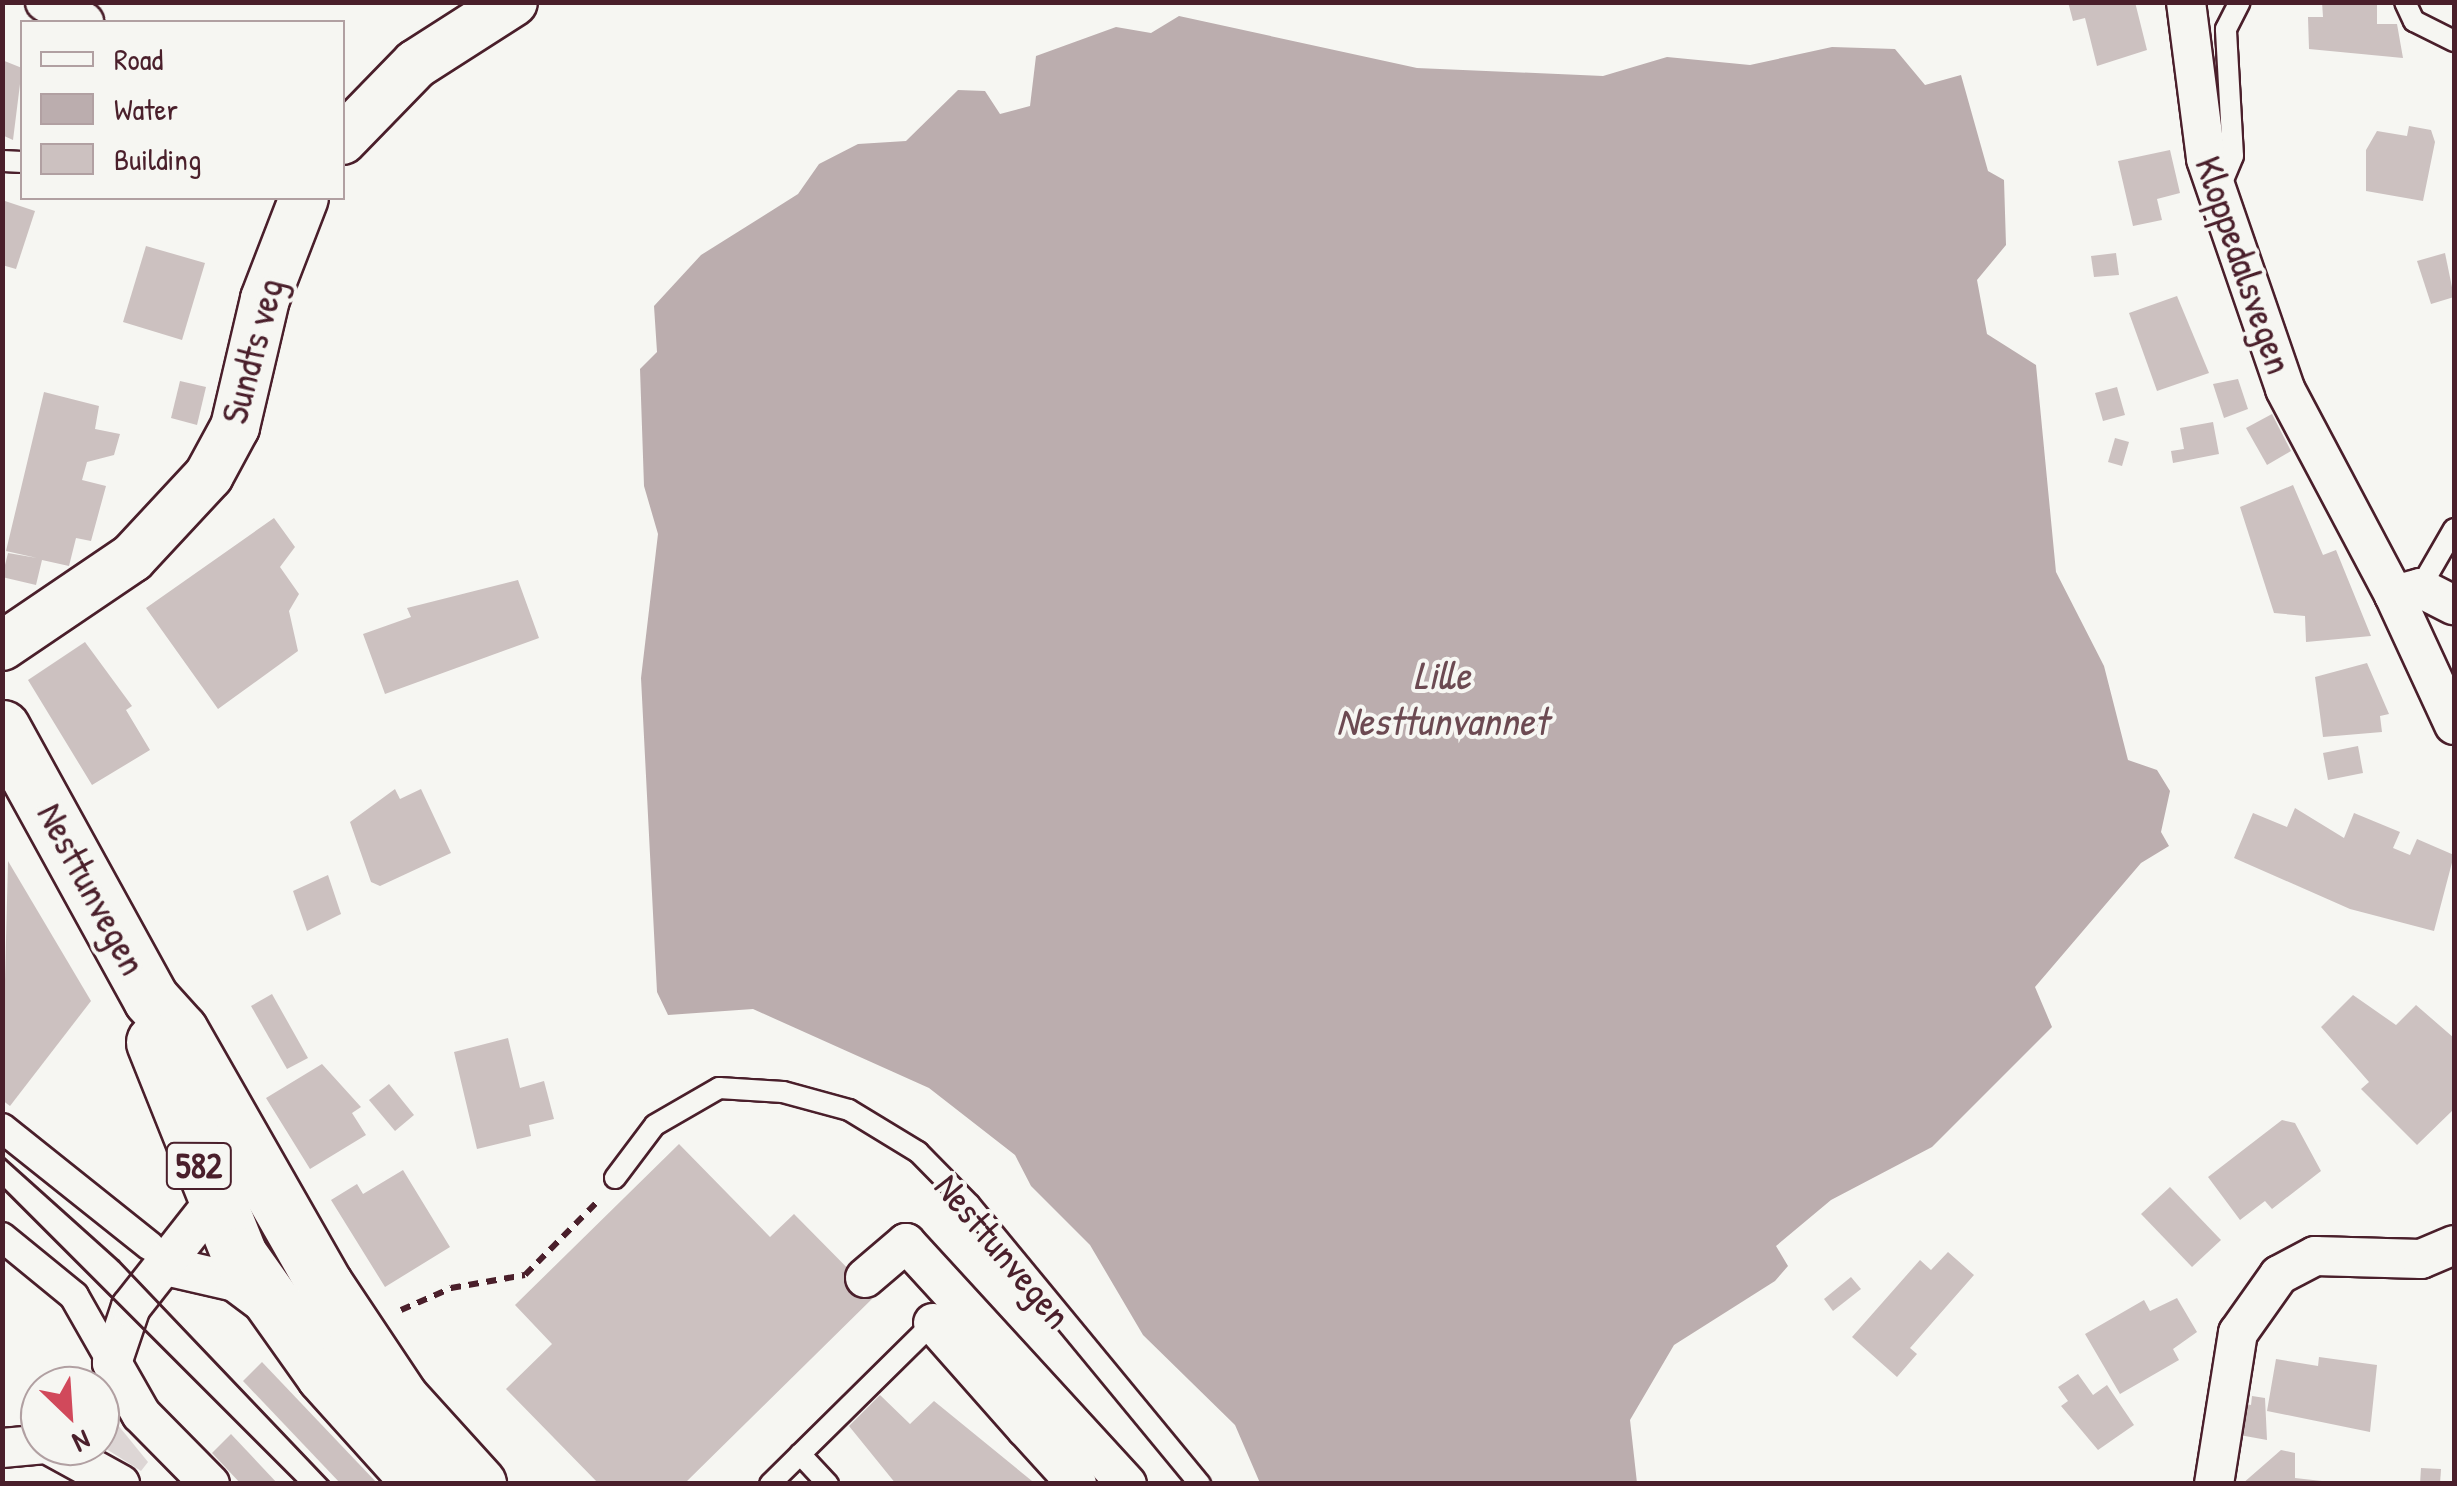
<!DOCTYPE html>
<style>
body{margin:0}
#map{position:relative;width:2457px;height:1486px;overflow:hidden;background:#f6f6f2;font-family:"Patrick Hand",sans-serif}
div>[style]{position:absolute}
.green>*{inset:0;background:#ddd6d5}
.water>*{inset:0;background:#bbadae}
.building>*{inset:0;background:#ccc1c0}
.path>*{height:6px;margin-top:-3px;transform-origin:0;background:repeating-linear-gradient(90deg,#4a1f2b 0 10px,transparent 0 18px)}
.roads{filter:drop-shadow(2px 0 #4a1f2b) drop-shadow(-2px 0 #4a1f2b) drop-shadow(0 2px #4a1f2b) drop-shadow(0 -2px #4a1f2b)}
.service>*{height:20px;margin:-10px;padding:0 10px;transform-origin:10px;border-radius:10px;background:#f6f6f2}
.pedestrian>*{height:28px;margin:-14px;padding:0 14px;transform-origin:14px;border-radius:14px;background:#f6f6f2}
.minor>*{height:38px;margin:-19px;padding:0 19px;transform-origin:19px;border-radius:19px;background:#f6f6f2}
.tertiary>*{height:48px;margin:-24px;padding:0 24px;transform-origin:24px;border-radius:24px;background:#f6f6f2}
.primary>*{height:55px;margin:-27.5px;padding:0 27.5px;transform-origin:27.5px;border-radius:27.5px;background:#f6f6f2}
.tram>*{height:2.5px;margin:-1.25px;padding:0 1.25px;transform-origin:1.25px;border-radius:1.25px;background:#4a1f2b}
span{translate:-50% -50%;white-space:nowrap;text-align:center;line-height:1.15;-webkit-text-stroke:8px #f6f6f2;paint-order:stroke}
.shield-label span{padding:2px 8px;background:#f6f6f2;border:2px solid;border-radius:8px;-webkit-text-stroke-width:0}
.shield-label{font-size:35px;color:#4a1f2b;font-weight:700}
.street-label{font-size:38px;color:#4a1f2b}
.water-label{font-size:40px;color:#6c4a52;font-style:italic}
.frame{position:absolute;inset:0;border:5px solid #4a1f2b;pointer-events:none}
.legend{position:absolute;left:20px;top:20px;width:325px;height:180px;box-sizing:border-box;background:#f6f6f2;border:2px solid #b1a0a2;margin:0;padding:12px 18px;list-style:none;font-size:30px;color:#4a1f2b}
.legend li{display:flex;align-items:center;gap:20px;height:50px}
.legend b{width:50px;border:2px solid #b1a0a2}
.north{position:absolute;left:20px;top:1366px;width:100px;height:100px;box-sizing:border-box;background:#f6f6f2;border:2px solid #b1a0a2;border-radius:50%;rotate:155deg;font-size:28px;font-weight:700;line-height:40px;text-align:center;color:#4a1f2b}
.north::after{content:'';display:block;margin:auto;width:35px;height:45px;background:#d1495b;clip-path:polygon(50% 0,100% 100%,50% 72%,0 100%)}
</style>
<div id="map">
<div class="green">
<i style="clip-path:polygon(100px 1403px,148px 1462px,141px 1471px,100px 1445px)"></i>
</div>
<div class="water">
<i style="clip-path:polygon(1179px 16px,1417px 68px,1603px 76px,1667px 57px,1750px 65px,1832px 47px,1895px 49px,1925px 85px,1961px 75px,1988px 171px,2004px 180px,2006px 245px,1977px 280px,1987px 334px,2036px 365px,2056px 572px,2104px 666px,2128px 760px,2157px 770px,2170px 791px,2161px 832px,2169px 846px,2141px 863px,2035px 987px,2052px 1027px,1932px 1147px,1831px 1200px,1776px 1246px,1788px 1266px,1775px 1281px,1674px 1345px,1630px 1420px,1637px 1483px,1260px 1483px,1235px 1425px,1143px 1335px,1090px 1245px,1031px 1186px,1015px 1155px,929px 1088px,753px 1009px,668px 1015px,657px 992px,641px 678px,658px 534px,644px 486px,640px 369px,657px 352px,654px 306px,701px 255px,798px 194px,819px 164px,858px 144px,906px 141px,958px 90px,985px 91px,1000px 114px,1030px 106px,1036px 56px,1116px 27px,1151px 33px)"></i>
</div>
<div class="building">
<i style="clip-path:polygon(2068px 2px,2135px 2px,2147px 50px,2097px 66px,2085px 18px,2073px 21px)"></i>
<i style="clip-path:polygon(2322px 2px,2377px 2px,2377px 24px,2397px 24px,2403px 58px,2309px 49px,2308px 17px,2323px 17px)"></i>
<i style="clip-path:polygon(2px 60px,22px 68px,13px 140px,2px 135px)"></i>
<i style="clip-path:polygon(2409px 126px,2431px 130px,2435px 142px,2423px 201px,2366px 191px,2366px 150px,2377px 131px,2407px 136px)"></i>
<i style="clip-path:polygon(2170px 150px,2180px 193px,2157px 199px,2162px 220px,2133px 226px,2118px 161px)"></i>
<i style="clip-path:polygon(2px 200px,35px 211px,16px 269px,2px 265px)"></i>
<i style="clip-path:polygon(146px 246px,205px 263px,182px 340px,123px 322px)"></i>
<i style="clip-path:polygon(2116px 253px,2119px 275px,2094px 277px,2091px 256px)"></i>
<i style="clip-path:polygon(2445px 253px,2454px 297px,2431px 304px,2417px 261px)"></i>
<i style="clip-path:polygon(2177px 296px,2209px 373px,2157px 391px,2129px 313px)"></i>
<i style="clip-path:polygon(2238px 379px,2248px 409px,2224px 418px,2213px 384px)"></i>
<i style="clip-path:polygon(180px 381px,206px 387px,197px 425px,171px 418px)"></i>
<i style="clip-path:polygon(2117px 387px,2125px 415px,2103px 421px,2095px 393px)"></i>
<i style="clip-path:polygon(44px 392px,99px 406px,95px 429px,120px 434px,114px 455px,87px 462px,82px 480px,106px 486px,91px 541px,76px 538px,69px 566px,42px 560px,36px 585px,2px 577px,8px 553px,37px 558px,6px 551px)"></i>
<i style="clip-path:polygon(2272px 414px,2291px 451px,2267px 465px,2246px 428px)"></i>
<i style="clip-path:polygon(2213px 422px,2219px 454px,2173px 463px,2171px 451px,2184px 449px,2180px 428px)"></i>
<i style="clip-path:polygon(2115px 438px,2129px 442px,2122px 466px,2108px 462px)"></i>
<i style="clip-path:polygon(2293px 485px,2323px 555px,2336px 550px,2371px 636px,2306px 642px,2305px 616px,2274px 613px,2240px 507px)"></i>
<i style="clip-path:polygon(274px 518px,295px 547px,280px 567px,299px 594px,289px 611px,298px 651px,218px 709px,146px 608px)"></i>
<i style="clip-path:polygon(518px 580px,539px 638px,385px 694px,363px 634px,411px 617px,407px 608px)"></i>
<i style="clip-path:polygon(85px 642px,132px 706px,126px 710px,150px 750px,92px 785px,28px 680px)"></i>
<i style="clip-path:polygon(2367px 663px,2389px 714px,2380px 716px,2382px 732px,2323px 737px,2315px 677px)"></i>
<i style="clip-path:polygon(2358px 746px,2363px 773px,2328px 780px,2323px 753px)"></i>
<i style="clip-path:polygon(395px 789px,400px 799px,421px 789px,451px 853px,380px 886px,371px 882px,350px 822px)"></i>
<i style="clip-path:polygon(2295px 808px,2344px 838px,2354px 813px,2400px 832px,2393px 848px,2410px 855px,2417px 839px,2454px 855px,2434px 931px,2350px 909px,2234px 858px,2253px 813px,2287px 827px)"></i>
<i style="clip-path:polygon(8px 861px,91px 1001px,10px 1106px,2px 1100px)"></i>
<i style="clip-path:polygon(328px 875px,341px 914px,307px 931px,293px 891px)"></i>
<i style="clip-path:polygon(272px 994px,308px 1058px,287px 1069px,251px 1006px)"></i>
<i style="clip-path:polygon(2353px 995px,2396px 1025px,2416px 1005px,2454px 1038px,2454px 1109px,2417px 1145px,2361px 1089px,2369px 1082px,2321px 1027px)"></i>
<i style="clip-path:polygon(508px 1038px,520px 1088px,544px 1081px,554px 1119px,529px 1125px,531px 1136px,477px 1149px,454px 1052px)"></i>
<i style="clip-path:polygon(322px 1064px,361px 1107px,352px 1113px,366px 1135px,310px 1169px,266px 1098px)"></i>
<i style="clip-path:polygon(389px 1084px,414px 1115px,395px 1131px,369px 1100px)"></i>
<i style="clip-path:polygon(2282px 1120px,2295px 1123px,2321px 1171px,2272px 1209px,2265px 1201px,2240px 1220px,2208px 1177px)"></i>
<i style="clip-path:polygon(679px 1144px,770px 1237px,794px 1214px,875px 1296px,684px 1484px,599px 1484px,506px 1389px,552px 1344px,515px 1305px)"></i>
<i style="clip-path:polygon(403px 1170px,450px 1247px,385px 1287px,331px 1200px,357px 1184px,363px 1194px)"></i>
<i style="clip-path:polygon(2170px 1187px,2221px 1240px,2192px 1267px,2141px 1214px)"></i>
<i style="clip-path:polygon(1948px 1252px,1974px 1275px,1910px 1348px,1917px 1354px,1897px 1377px,1852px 1337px,1920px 1260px,1931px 1270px)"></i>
<i style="clip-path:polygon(1851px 1277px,1861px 1289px,1833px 1311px,1824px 1299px)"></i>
<i style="clip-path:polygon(2177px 1298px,2197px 1332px,2173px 1349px,2179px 1360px,2120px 1394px,2085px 1334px,2144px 1300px,2150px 1311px)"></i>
<i style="clip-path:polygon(2319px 1357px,2377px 1365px,2370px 1432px,2267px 1411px,2276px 1359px,2318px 1366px)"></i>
<i style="clip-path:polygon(262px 1362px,378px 1484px,341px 1484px,243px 1381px)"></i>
<i style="clip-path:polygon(2078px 1374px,2093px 1395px,2107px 1385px,2134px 1425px,2098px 1450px,2061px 1406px,2068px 1401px,2058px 1387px)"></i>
<i style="clip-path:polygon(880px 1395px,910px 1424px,934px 1401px,1032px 1481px,896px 1484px,849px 1426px)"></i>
<i style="clip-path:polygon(2252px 1396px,2265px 1398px,2267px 1440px,2234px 1434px,2239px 1403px,2251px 1405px)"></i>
<i style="clip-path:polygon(231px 1434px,278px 1484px,241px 1484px,212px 1453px)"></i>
<i style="clip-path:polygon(2281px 1450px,2295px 1453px,2295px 1478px,2349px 1484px,2242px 1484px)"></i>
<i style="clip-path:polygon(2421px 1468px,2441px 1469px,2440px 1484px,2420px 1484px)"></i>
</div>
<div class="path">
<i style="left:401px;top:1310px;width:55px;rotate:-23.7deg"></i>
<i style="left:451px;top:1288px;width:75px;rotate:-10deg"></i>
<i style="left:525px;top:1275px;width:101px;rotate:-45.4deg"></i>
</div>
<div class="roads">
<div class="service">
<i style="left:2405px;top:2px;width:21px;rotate:65deg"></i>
<i style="left:2414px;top:21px;width:45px;rotate:26.6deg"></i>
<i style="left:2px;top:161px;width:20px;rotate:3deg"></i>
<i style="left:2217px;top:194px;width:41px;rotate:-67.2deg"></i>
<i style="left:2233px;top:156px;width:127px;rotate:-93.2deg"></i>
<i style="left:2226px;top:29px;width:30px;rotate:-63deg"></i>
<i style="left:2420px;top:588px;width:68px;rotate:-60deg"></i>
<i style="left:615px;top:1178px;width:66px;rotate:-53deg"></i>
<i style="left:655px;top:1125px;width:74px;rotate:-30deg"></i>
<i style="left:719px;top:1088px;width:64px;rotate:3.6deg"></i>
<i style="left:783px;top:1092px;width:68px;rotate:15.3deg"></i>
<i style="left:849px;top:1110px;width:81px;rotate:31.3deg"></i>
<i style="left:918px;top:1152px;width:74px;rotate:45.5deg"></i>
<i style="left:970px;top:1205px;width:362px;rotate:50.5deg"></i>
<i style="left:800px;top:1454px;width:41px;rotate:47deg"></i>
<i style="left:770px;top:1484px;width:229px;rotate:-44.6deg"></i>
</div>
<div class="pedestrian">
<i style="left:2px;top:1128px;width:189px;rotate:38.6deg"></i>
<i style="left:2px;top:1237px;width:93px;rotate:39.3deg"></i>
<i style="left:74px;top:1296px;width:77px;rotate:60.4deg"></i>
</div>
<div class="minor">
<i style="left:45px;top:2px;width:44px;rotate:27.1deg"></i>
<i style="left:2186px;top:2px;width:158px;rotate:82.7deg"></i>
<i style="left:2206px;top:159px;width:243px;rotate:71deg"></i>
<i style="left:2285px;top:389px;width:233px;rotate:62.1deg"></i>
<i style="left:2394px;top:595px;width:27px;rotate:-15deg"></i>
<i style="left:2420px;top:588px;width:38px;rotate:27deg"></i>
<i style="left:2394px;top:595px;width:143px;rotate:65.2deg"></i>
<i style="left:170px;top:1267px;width:67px;rotate:13deg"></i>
<i style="left:235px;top:1282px;width:36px;rotate:37deg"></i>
<i style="left:865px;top:1278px;width:54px;rotate:-40.5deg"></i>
<i style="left:906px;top:1243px;width:327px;rotate:47.5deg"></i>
<i style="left:933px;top:1323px;width:140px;rotate:48.5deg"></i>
<i style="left:1041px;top:1412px;width:22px;rotate:133deg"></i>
<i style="left:1026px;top:1428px;width:76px;rotate:47.7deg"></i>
<i style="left:51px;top:1446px;width:79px;rotate:28.8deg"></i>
<i style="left:2px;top:1448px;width:38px;rotate:-5deg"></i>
<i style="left:210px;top:1484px;width:98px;rotate:-134.6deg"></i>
<i style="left:141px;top:1414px;width:59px;rotate:-119.6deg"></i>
<i style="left:112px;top:1363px;width:59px;rotate:-71.3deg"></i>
<i style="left:131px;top:1307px;width:155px;rotate:-51.8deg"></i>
<i style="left:2214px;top:1484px;width:153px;rotate:-81deg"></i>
<i style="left:2238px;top:1333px;width:71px;rotate:-54.7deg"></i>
<i style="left:2279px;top:1275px;width:41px;rotate:-27.8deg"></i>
<i style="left:2315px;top:1256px;width:106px;rotate:1.6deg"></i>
<i style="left:2421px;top:1259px;width:36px;rotate:-23deg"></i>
</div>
<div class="tertiary">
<i style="left:342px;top:140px;width:106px;rotate:-45.8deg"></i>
<i style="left:416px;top:64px;width:115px;rotate:-32.6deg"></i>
<i style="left:2px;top:646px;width:157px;rotate:-34.1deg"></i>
<i style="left:132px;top:558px;width:113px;rotate:-47.1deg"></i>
<i style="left:209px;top:475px;width:55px;rotate:-61.6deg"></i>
<i style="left:235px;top:427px;width:131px;rotate:-76.8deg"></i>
<i style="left:265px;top:299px;width:108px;rotate:-68.9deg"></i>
</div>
<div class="primary">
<i style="left:2px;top:728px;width:309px;rotate:61.2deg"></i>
<i style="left:151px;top:999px;width:43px;rotate:47.8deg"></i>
<i style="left:180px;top:1031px;width:292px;rotate:60.3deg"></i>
<i style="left:325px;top:1285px;width:137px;rotate:56.3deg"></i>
<i style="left:401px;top:1399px;width:115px;rotate:47.8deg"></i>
<i style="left:154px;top:1042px;width:229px;rotate:68.2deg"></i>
<i style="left:239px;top:1255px;width:147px;rotate:54.7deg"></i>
<i style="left:324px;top:1375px;width:147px;rotate:48deg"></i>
</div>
</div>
<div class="tram">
<i style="left:2px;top:1156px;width:156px;rotate:41.9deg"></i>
<i style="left:118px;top:1260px;width:309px;rotate:46.4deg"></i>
<i style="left:2px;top:1187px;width:420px;rotate:45deg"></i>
</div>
<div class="shield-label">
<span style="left:199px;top:1166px">582</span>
</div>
<div class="street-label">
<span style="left:2244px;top:265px;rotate:71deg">Kloppedalsvegen</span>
<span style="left:252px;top:351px;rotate:-75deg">Sundts veg</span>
<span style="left:92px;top:889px;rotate:62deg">Nesttunvegen</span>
<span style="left:1003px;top:1251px;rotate:50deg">Nesttunvegen</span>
</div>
<div class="water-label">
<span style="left:1442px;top:697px">Lille<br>Nesttunvannet</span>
</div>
<div class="frame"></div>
<ul class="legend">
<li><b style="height:12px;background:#f6f6f2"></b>Road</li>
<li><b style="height:28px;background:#bbadae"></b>Water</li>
<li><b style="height:28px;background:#ccc1c0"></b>Building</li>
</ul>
<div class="north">N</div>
</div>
